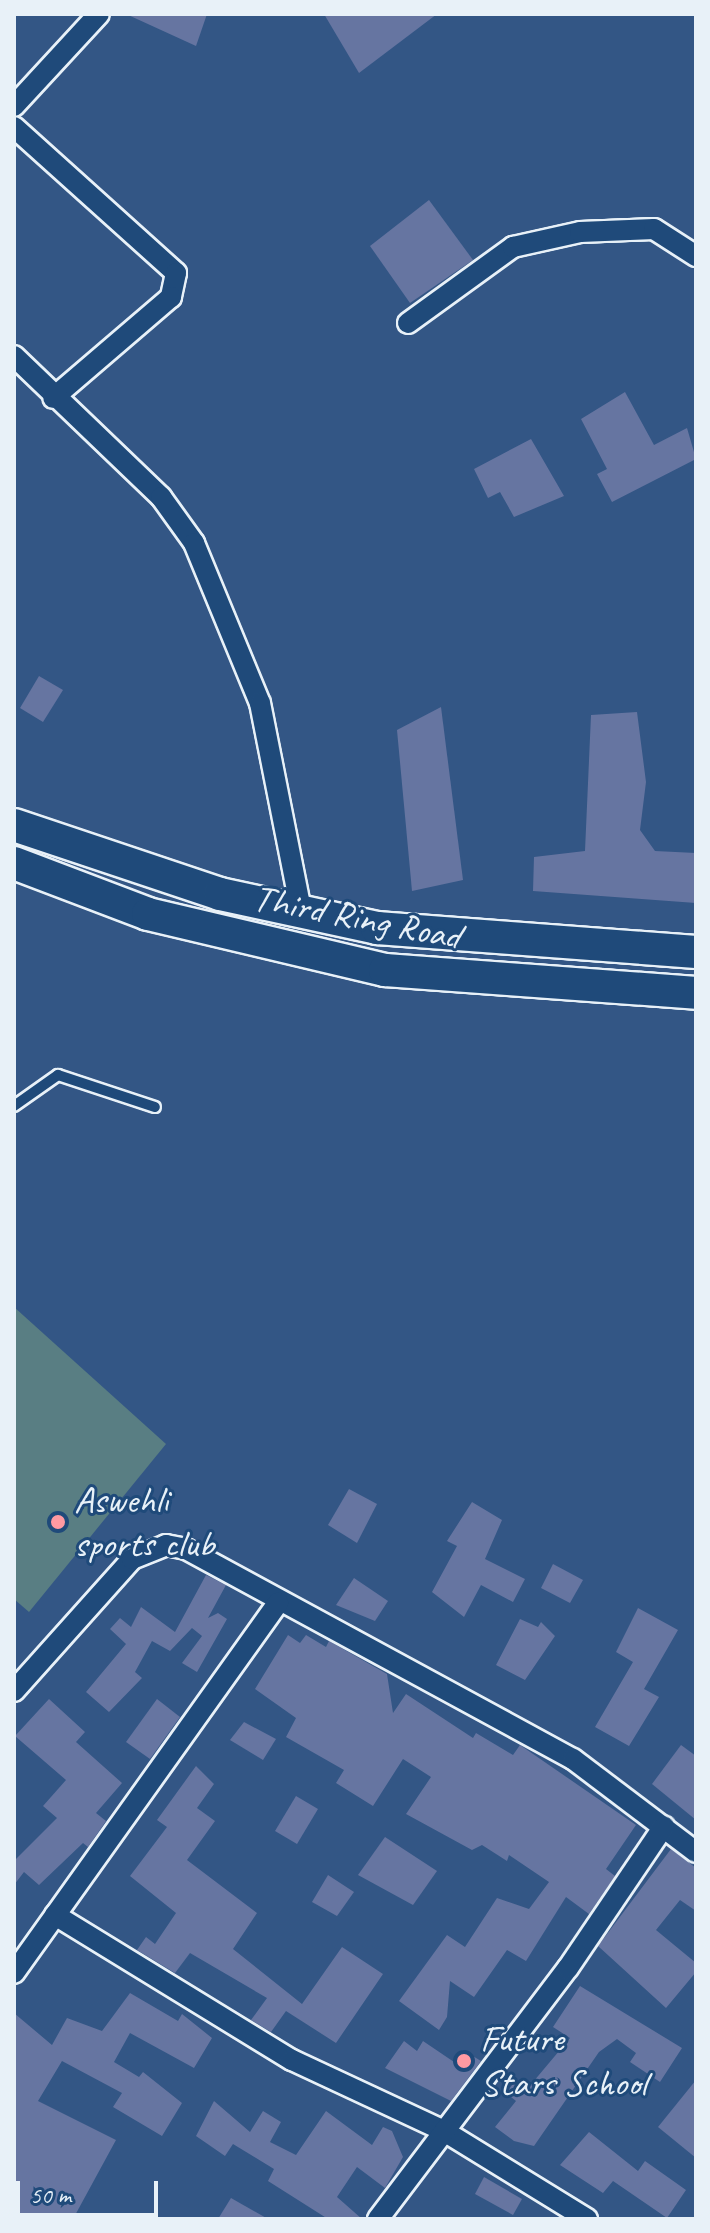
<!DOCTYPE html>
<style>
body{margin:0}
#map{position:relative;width:710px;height:2233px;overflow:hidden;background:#335685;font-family:Caveat,sans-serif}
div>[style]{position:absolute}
.green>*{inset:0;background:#597e83}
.building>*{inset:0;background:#6675a1}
.roads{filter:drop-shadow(2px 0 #e8f1f8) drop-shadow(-2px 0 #e8f1f8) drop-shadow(0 2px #e8f1f8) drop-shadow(0 -2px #e8f1f8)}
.lane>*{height:10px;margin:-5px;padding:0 5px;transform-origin:5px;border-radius:5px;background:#1f4a7a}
.street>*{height:20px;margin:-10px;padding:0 10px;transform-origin:10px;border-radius:10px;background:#1f4a7a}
.primary>*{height:32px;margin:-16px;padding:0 16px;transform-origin:16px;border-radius:16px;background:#1f4a7a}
.dots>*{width:22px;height:22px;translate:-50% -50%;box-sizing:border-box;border:4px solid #1f4a7a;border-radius:50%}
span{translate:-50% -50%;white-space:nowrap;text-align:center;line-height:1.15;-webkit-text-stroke:6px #1f4a7a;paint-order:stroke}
.street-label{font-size:38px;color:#e8f1f8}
.poi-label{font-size:38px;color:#e8f1f8}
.left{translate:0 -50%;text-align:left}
.frame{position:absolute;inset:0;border:16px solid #e8f1f8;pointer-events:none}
.scale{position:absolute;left:16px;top:2181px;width:142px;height:36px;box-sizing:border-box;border:4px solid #e8f1f8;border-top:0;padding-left:10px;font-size:24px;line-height:28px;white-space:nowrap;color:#e8f1f8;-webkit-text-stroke:6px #1f4a7a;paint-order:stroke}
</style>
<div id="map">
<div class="green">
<i style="clip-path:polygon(14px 1307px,166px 1444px,29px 1612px,14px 1599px)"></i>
</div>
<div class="building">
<i style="clip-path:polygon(126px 14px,207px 14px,196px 46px)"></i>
<i style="clip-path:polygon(324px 14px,437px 14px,359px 73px)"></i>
<i style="clip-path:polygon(429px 200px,473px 260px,410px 303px,370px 246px)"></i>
<i style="clip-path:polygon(625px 392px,654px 445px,687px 428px,696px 459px,612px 502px,597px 474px,607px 469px,581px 419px)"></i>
<i style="clip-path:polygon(531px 439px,564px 496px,514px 517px,500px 492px,488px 498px,474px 469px)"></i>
<i style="clip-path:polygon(39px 676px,63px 690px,43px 722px,20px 708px)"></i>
<i style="clip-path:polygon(441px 707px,463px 880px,412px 891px,397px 730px)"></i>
<i style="clip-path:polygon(637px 712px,646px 782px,640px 830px,655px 851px,696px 853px,696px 903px,533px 891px,534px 857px,585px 851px,591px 715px)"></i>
<i style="clip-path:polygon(349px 1489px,377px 1504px,357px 1543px,328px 1525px)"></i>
<i style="clip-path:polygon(472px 1502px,502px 1520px,485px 1559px,525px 1579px,513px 1602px,481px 1585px,464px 1617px,432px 1592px,457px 1546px,447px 1541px)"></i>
<i style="clip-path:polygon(553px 1564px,583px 1580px,570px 1603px,541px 1588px)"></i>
<i style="clip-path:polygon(206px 1575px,226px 1585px,208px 1618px,218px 1613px,227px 1619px,197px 1672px,182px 1663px,202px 1636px,192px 1628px,170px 1651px,152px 1641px,135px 1672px,142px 1678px,109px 1712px,86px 1692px,126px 1644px,110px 1629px,120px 1618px,131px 1627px,141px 1607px,175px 1632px)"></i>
<i style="clip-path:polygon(354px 1578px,388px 1601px,375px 1621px,336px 1605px)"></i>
<i style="clip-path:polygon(638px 1608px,678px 1630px,644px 1689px,659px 1697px,629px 1746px,595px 1727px,633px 1662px,616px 1652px)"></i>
<i style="clip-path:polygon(520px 1619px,538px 1627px,541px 1622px,555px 1636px,525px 1680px,496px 1665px)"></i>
<i style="clip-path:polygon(288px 1635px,300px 1643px,306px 1635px,326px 1647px,329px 1641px,387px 1674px,393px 1713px,406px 1694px,473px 1738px,476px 1733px,513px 1755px,520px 1745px,636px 1825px,606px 1869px,615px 1876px,589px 1914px,566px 1897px,526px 1961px,507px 1950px,474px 1997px,450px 1981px,447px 2017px,439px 2030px,399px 2001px,447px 1935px,465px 1947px,497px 1898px,529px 1909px,549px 1882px,509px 1855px,507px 1861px,482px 1845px,472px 1850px,406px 1814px,431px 1777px,403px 1759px,373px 1806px,336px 1783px,344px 1770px,286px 1737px,296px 1718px,255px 1689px)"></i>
<i style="clip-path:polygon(49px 1699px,85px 1732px,76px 1742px,122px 1783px,96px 1813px,106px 1821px,88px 1847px,83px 1843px,39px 1885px,24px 1872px,14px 1885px,14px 1861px,57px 1818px,43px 1806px,66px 1780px,15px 1736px)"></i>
<i style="clip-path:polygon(157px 1699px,180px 1717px,150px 1759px,126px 1742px)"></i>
<i style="clip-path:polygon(244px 1722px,276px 1739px,263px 1760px,230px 1740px)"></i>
<i style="clip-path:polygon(681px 1745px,696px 1756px,696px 1820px,652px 1784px)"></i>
<i style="clip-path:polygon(196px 1766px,214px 1784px,197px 1808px,215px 1821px,187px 1860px,257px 1913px,233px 1949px,302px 2004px,342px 1947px,383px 1974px,336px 2043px,286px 2011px,271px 2032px,251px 2020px,267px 1998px,190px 1953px,175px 1973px,137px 1950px,146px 1937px,155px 1944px,176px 1913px,130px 1876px,167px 1827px,157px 1820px)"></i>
<i style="clip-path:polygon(296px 1796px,318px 1809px,297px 1844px,275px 1831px)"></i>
<i style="clip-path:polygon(385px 1837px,437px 1871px,413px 1905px,358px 1875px)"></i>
<i style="clip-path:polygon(671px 1849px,696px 1868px,696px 1911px,680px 1900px,656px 1930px,696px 1963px,696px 1972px,666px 2008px,598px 1946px)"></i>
<i style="clip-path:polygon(328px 1875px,354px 1892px,337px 1916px,312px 1902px)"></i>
<i style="clip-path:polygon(580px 1986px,682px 2048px,660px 2082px,630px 2062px,636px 2053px,617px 2039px,599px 2052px,534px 2146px,514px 2141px,495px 2127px,516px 2101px,506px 2093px,516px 2080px,528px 2088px,570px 2038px,553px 2027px)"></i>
<i style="clip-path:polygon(130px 1993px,178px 2021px,182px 2014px,212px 2038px,194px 2068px,130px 2033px,114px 2062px,139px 2077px,143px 2072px,182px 2103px,162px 2136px,113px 2107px,122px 2093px,62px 2061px,38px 2101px,116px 2140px,73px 2219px,14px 2219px,14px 2013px,52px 2045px,67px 2018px,102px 2031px)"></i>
<i style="clip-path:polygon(404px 2041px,417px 2051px,423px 2041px,454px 2062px,463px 2050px,481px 2061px,451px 2101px,385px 2068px)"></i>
<i style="clip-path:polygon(696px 2080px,696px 2158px,658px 2127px)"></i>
<i style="clip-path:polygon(214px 2101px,250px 2132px,263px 2111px,281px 2122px,270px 2142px,296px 2155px,326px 2111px,372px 2145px,383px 2127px,392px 2131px,403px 2157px,385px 2188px,357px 2167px,337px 2197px,362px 2219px,328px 2219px,268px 2181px,274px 2169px,233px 2144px,225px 2156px,196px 2136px)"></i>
<i style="clip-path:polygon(589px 2132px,638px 2171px,645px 2161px,686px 2190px,667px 2218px,613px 2181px,603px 2193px,560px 2165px)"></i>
<i style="clip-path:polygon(484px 2177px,522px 2199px,513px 2215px,475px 2194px)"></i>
<i style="clip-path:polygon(231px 2198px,268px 2219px,218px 2219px)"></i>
</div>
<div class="roads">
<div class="lane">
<i style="left:14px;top:1106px;width:54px;rotate:-35.2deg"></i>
<i style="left:58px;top:1075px;width:102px;rotate:18.3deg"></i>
</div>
<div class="street">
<i style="left:14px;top:106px;width:125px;rotate:-47.3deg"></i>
<i style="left:14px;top:127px;width:218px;rotate:42deg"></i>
<i style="left:176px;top:273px;width:25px;rotate:102deg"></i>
<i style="left:171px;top:297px;width:155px;rotate:139.4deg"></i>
<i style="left:408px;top:323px;width:130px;rotate:-35.9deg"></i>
<i style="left:513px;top:247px;width:69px;rotate:-12.6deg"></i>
<i style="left:580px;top:232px;width:74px;rotate:-2.3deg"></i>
<i style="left:654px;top:229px;width:50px;rotate:32.7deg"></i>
<i style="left:14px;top:356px;width:204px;rotate:43.8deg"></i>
<i style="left:161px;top:497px;width:57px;rotate:54.3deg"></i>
<i style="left:194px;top:543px;width:173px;rotate:67.6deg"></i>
<i style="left:260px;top:703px;width:212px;rotate:78.8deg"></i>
<i style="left:14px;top:1691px;width:177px;rotate:-48.2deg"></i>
<i style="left:132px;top:1559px;width:37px;rotate:-22deg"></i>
<i style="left:166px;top:1545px;width:20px;rotate:11deg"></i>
<i style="left:186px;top:1549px;width:440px;rotate:28.5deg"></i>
<i style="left:573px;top:1759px;width:154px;rotate:37.1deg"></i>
<i style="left:55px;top:1915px;width:278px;rotate:31.5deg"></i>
<i style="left:292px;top:2060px;width:168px;rotate:25deg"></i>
<i style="left:444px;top:2131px;width:168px;rotate:31.6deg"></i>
<i style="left:14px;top:1973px;width:455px;rotate:-54.5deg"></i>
<i style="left:378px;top:2219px;width:315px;rotate:-52.9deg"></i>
<i style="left:568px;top:1968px;width:171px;rotate:-55.9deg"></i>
</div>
<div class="primary">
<i style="left:14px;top:825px;width:217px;rotate:18.5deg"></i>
<i style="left:220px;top:894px;width:161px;rotate:12.2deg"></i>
<i style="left:377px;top:928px;width:320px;rotate:4.3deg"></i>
<i style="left:14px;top:863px;width:143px;rotate:20.8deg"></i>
<i style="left:148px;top:914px;width:244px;rotate:13.3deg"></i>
<i style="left:385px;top:970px;width:312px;rotate:4.2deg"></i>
</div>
</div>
<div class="dots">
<i style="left:58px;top:1522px;background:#ff9aa2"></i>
<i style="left:464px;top:2061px;background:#ff9aa2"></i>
</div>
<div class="street-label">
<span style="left:357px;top:917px;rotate:11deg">Third Ring Road</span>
</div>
<div class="poi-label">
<span class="left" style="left:74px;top:1522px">Aswehli<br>sports club</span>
<span class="left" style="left:480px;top:2061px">Future<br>Stars School</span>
</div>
<div class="frame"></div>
<div class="scale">50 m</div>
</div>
